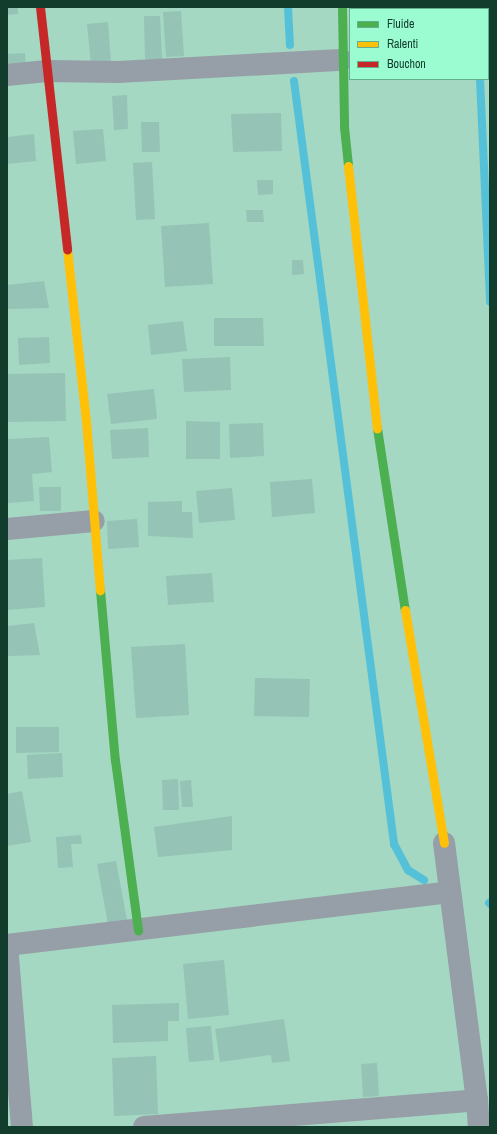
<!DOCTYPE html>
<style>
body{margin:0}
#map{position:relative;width:497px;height:1134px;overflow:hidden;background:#a4d8c2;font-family:"Archivo Narrow",sans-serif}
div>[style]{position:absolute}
.stream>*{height:8px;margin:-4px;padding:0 4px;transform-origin:4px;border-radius:4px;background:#55c1d8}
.building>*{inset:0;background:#95c3b6}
.street>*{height:22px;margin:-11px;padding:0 11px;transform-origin:11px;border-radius:11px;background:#969ea7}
.fast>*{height:9px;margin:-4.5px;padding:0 4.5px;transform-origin:4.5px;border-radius:4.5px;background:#4caf50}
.slow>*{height:9px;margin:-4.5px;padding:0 4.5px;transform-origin:4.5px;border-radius:4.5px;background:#ffc107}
.jam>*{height:9px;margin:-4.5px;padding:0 4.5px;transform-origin:4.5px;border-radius:4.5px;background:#c62828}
span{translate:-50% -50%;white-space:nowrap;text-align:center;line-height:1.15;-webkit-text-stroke:3.5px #9bfcd2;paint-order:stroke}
.frame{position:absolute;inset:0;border:8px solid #123c2c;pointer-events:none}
.legend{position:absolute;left:349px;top:8px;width:140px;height:72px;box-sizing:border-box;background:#9bfcd2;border:1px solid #64af90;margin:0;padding:5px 7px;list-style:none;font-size:12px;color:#123c2c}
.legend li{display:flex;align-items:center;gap:8px;height:20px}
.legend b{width:20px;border:1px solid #64af90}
</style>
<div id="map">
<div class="stream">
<i style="left:288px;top:7px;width:38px;rotate:87deg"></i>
<i style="left:480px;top:9px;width:2px;rotate:-90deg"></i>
<i style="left:480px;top:79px;width:223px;rotate:87.4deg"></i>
<i style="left:294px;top:81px;width:770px;rotate:82.53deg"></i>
<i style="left:394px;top:844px;width:30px;rotate:62deg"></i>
<i style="left:408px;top:870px;width:19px;rotate:32deg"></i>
<i style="left:489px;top:903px;width:1px;rotate:45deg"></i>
</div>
<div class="building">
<i style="clip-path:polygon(7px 7px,18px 7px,18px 14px,7px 15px)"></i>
<i style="clip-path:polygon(181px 11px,184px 56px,166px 57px,163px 12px)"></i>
<i style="clip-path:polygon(144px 16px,160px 16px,162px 59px,145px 59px)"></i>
<i style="clip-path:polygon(108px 22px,111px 63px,91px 65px,87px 24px)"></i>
<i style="clip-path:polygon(25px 53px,26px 70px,7px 71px,7px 54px)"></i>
<i style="clip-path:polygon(127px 95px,128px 129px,114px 130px,112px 96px)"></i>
<i style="clip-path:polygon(281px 113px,282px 151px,233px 152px,231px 114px)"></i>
<i style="clip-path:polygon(141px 122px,159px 122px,160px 152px,142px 152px)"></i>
<i style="clip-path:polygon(103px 129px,106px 161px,76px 164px,73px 131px)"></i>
<i style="clip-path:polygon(34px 134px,36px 161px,7px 164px,7px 137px)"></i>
<i style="clip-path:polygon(152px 162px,155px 219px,136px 220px,133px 163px)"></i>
<i style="clip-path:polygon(257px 180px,273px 180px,273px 194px,258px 195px)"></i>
<i style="clip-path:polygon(246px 210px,263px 210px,264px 222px,247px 222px)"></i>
<i style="clip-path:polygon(209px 223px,213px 284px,165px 287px,161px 226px)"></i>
<i style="clip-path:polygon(292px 260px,303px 260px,304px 274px,292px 275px)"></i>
<i style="clip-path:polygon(44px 281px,49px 308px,8px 309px,7px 285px)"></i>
<i style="clip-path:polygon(214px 318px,263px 318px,264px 346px,214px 346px)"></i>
<i style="clip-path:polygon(183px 321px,187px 351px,151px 355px,148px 325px)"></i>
<i style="clip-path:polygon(49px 337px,50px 363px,19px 365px,18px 338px)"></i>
<i style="clip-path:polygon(230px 357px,231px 390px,184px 392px,182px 359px)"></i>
<i style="clip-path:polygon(65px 373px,66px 421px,7px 422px,7px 374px)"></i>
<i style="clip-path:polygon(154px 389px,157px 419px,111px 424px,107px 394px)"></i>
<i style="clip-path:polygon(186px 421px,220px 422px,220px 459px,186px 459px)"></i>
<i style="clip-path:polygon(263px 423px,264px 456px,230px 458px,229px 424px)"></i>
<i style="clip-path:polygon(148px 428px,149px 457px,112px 459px,110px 430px)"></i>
<i style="clip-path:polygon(49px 437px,52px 472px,32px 474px,34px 501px,7px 503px,7px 439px)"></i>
<i style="clip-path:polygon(312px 479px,315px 513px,272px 517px,270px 482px)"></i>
<i style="clip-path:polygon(39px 487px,61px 487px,61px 511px,40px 511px)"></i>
<i style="clip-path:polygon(232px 488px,235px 520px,199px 523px,196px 491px)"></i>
<i style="clip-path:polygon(182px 501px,182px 512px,192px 512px,193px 538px,148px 536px,148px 502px)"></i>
<i style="clip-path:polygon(137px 519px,139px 547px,108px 549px,107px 521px)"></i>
<i style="clip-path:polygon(42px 558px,45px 607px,7px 610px,7px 560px)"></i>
<i style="clip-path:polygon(212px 573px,214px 602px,168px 605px,166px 576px)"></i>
<i style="clip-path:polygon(34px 623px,40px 655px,7px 656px,7px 626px)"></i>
<i style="clip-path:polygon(185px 644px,189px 715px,136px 718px,131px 647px)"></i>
<i style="clip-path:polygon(255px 678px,310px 679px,309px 717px,254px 716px)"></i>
<i style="clip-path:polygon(16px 727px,59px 727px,59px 752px,16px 753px)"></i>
<i style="clip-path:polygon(62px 753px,63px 777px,28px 779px,27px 755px)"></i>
<i style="clip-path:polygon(178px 779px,179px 810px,163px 810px,162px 780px)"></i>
<i style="clip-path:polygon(191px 780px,193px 807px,182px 807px,180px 781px)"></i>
<i style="clip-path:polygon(22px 791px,31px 842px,7px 846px,7px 794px)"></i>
<i style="clip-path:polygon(232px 816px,232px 850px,158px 857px,154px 827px)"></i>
<i style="clip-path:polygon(81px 835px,82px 844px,71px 844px,73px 867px,58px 868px,56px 837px)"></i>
<i style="clip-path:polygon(116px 861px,127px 920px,108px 924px,97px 864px)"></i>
<i style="clip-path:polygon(224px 960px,229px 1015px,188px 1019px,183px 964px)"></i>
<i style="clip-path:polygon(179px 1003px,179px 1021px,168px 1021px,168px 1041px,113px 1043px,112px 1005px)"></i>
<i style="clip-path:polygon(284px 1019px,290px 1061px,272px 1063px,271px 1055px,220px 1062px,215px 1029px)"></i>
<i style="clip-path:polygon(211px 1026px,214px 1060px,189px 1062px,186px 1028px)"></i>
<i style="clip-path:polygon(156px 1056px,158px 1114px,114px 1116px,112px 1058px)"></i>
<i style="clip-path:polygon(377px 1063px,379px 1096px,363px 1097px,361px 1064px)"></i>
</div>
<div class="street">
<i style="left:7px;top:75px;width:40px;rotate:-5.7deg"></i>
<i style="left:47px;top:71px;width:71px;rotate:0.8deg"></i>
<i style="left:118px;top:72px;width:224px;rotate:-3.1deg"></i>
<i style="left:7px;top:529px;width:87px;rotate:-5.3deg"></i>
<i style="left:444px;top:843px;width:259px;rotate:82.7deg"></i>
<i style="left:477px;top:1100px;width:27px;rotate:86deg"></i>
<i style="left:7px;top:945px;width:446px;rotate:-6.8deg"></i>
<i style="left:7px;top:945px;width:183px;rotate:85.3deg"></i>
<i style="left:144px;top:1127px;width:334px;rotate:-4.6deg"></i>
</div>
<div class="fast">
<i style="left:342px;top:7px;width:120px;rotate:89deg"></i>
<i style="left:344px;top:127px;width:39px;rotate:84deg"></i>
<i style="left:377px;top:428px;width:184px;rotate:81.3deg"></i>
<i style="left:100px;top:590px;width:171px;rotate:85deg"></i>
<i style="left:115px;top:760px;width:172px;rotate:82.3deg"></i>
</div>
<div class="slow">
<i style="left:348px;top:166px;width:264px;rotate:83.7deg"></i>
<i style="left:67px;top:249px;width:173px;rotate:83.7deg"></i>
<i style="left:86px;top:421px;width:170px;rotate:85.3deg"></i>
<i style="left:405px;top:610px;width:236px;rotate:80.5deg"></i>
</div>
<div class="jam">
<i style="left:40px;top:7px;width:244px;rotate:83.6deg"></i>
</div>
<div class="frame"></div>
<ul class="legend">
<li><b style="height:5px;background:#4caf50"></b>Fluide</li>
<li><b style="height:5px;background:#ffc107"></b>Ralenti</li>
<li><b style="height:5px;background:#c62828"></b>Bouchon</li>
</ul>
</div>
